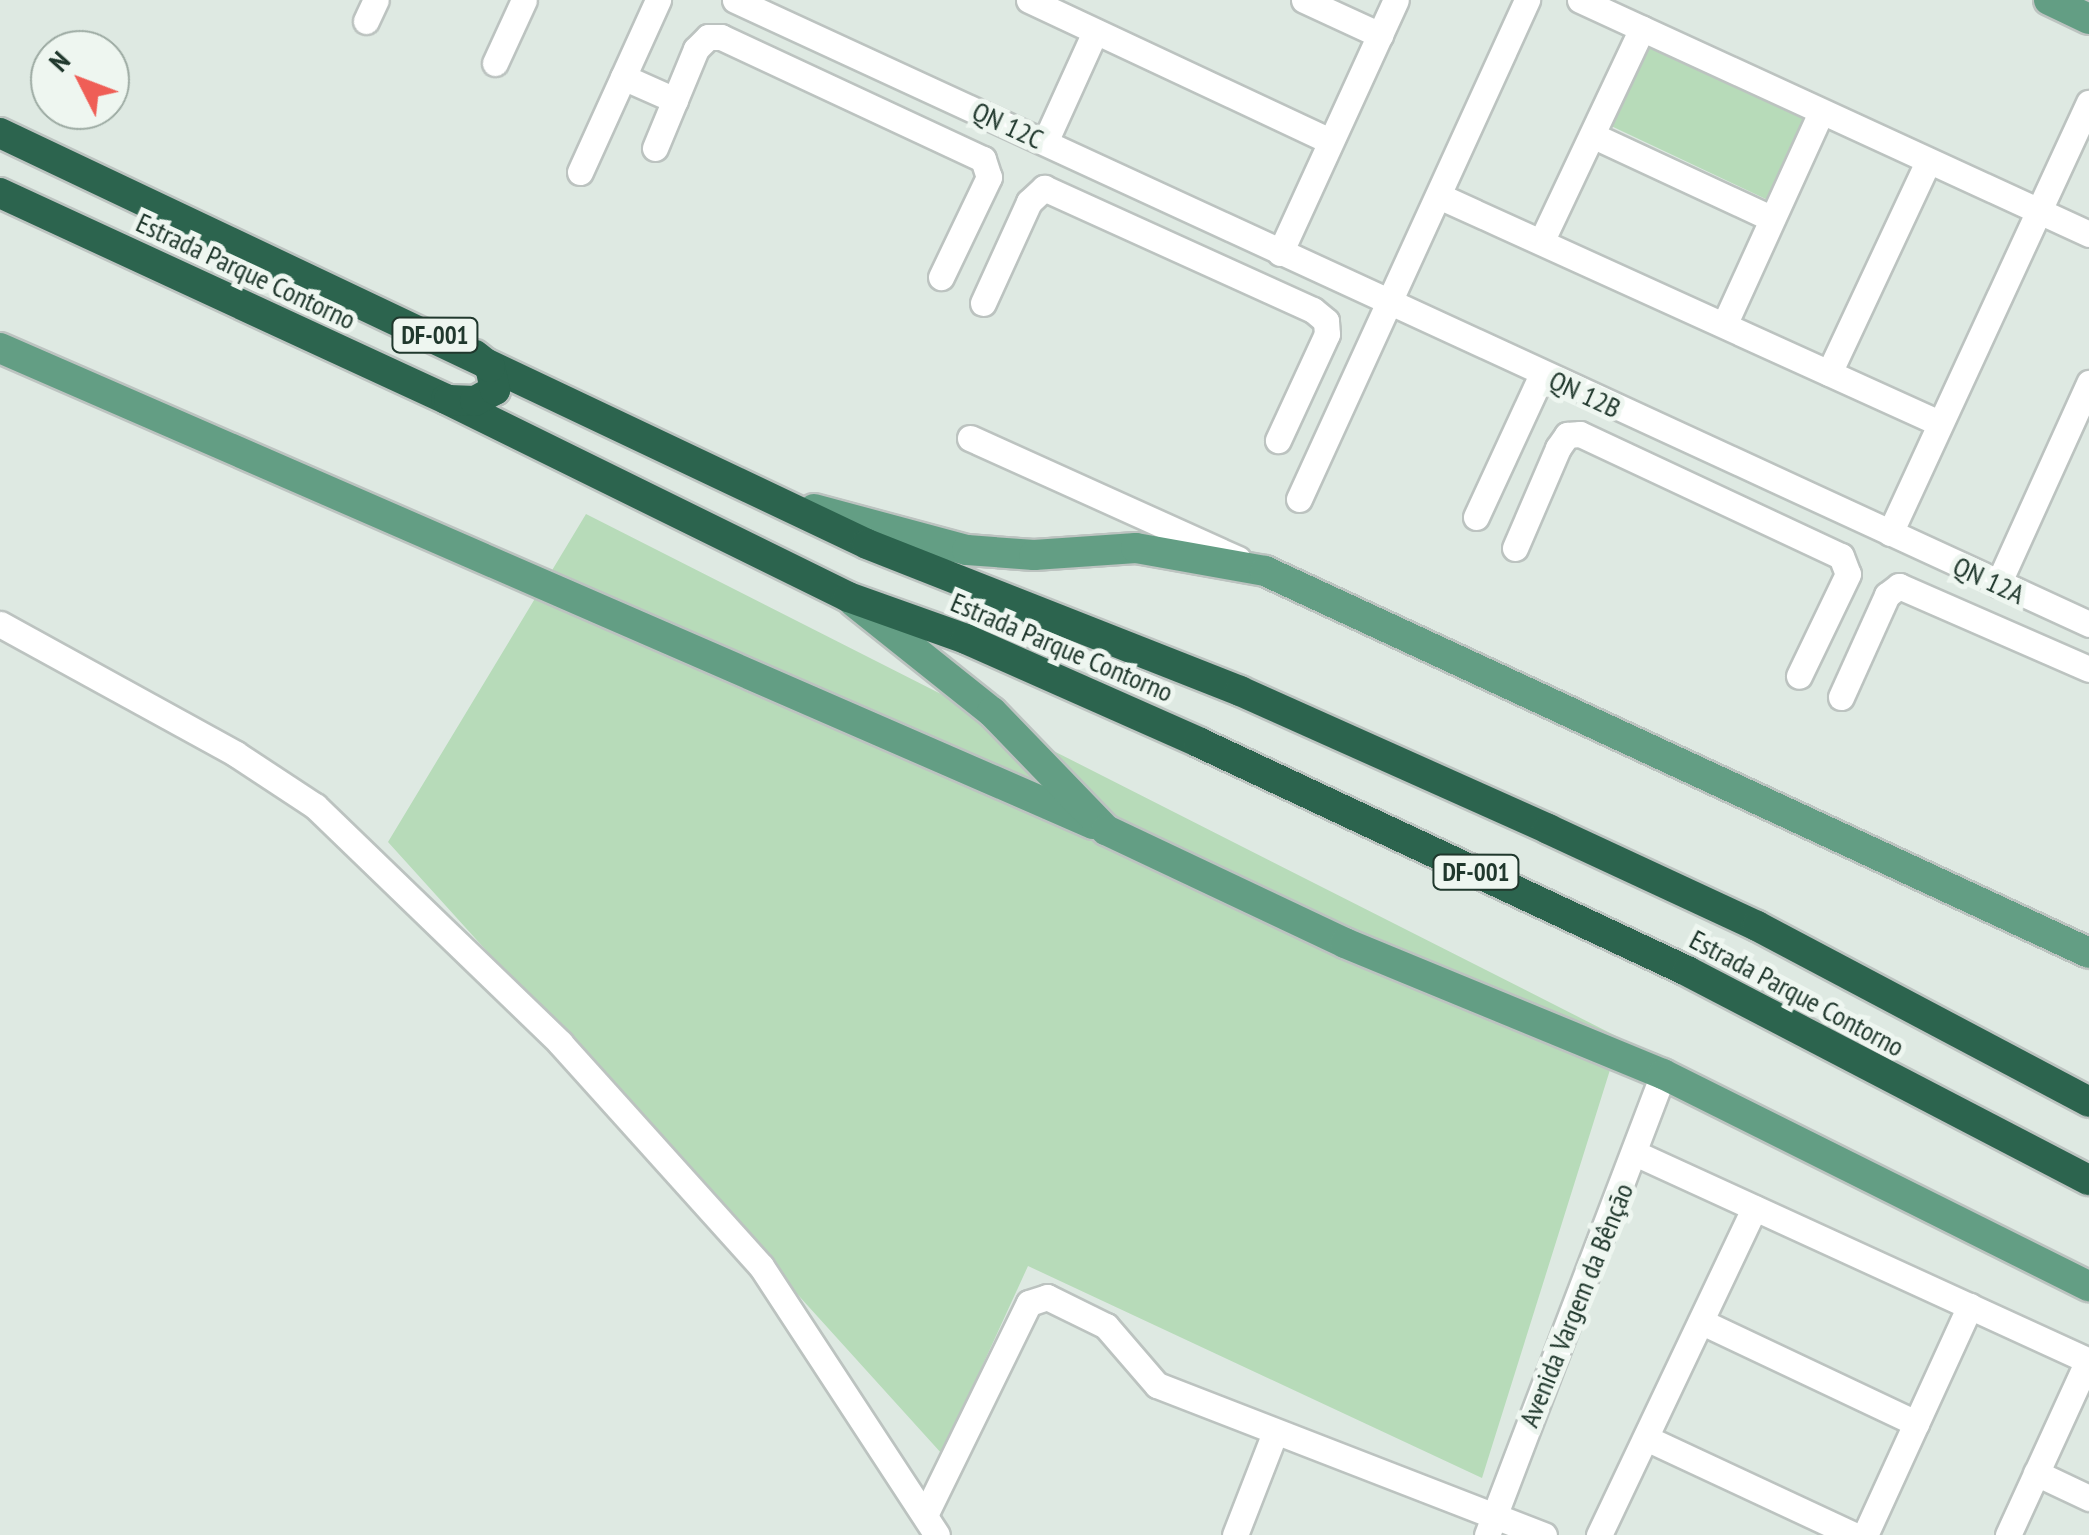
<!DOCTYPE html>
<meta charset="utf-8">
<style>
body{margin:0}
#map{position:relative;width:2089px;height:1535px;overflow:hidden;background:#dee9e2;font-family:"PT Sans Narrow",sans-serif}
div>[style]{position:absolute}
.green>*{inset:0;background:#b7dbb9}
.roads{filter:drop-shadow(2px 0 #bcc3c0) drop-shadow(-2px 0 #bcc3c0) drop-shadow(0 2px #bcc3c0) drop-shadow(0 -2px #bcc3c0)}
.minor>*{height:25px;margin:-12.5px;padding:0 12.5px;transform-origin:12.5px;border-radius:12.5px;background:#fff}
.major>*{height:30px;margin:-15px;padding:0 15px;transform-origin:15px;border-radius:15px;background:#639e84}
.highway>*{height:30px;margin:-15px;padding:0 15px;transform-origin:15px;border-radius:15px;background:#2c644e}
span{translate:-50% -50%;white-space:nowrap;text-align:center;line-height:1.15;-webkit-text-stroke:10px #eef6f0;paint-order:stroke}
.shield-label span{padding:2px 8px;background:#eef6f0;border:2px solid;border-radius:8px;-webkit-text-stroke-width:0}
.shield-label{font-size:25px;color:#20382d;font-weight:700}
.street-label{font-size:28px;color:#20382d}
.north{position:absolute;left:30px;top:30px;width:100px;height:100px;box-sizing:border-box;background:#eef6f0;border:2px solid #9caaa2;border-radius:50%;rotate:312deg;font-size:28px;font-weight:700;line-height:40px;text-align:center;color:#20382d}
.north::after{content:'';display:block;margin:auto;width:35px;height:45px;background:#ef5e56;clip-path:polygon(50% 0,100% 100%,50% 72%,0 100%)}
</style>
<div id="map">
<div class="green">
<i style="clip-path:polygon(1648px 44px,1809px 119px,1770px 201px,1609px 125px)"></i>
<i style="clip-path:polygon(586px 514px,1620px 1038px,1482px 1478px,1028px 1266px,942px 1454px,388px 842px)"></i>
</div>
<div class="roads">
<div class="minor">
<i style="left:735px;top:0;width:1491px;rotate:24.74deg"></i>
<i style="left:1029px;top:0;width:332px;rotate:25.1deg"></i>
<i style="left:1304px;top:0;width:84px;rotate:24.7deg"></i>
<i style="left:1580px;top:0;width:560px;rotate:24.69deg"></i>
<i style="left:366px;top:21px;width:23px;rotate:-65deg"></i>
<i style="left:495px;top:63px;width:69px;rotate:-65.3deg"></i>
<i style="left:623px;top:77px;width:57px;rotate:23.9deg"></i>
<i style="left:1594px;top:136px;width:195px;rotate:24.9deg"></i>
<i style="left:1045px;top:142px;width:121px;rotate:-65.6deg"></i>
<i style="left:655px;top:148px;width:107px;rotate:-67.5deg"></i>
<i style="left:696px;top:49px;width:17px;rotate:-45deg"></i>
<i style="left:708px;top:37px;width:13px"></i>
<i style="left:721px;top:37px;width:289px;rotate:25deg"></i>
<i style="left:983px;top:159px;width:19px;rotate:72deg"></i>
<i style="left:989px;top:177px;width:111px;rotate:115.6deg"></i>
<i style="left:580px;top:172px;width:189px;rotate:-65.6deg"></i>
<i style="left:1439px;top:196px;width:549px;rotate:24.42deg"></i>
<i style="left:1542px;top:240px;width:234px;rotate:-64.7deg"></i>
<i style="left:1280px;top:253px;width:278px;rotate:-65.4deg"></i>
<i style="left:983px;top:303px;width:111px;rotate:-65.5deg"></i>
<i style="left:1029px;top:202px;width:21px;rotate:-43deg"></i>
<i style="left:1044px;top:188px;width:295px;rotate:24.4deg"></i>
<i style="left:1313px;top:310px;width:17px;rotate:40deg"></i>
<i style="left:1326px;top:321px;width:13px;rotate:86deg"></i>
<i style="left:1327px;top:334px;width:117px;rotate:114.8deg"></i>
<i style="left:1725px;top:323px;width:232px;rotate:-65.5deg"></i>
<i style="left:1829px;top:373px;width:233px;rotate:-64.9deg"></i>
<i style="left:970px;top:438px;width:294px;rotate:24.3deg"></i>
<i style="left:1299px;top:499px;width:549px;rotate:-65.44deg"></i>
<i style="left:1476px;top:517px;width:157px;rotate:-65.2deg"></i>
<i style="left:1890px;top:533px;width:474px;rotate:-65.2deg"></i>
<i style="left:1515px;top:548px;width:109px;rotate:-66.7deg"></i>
<i style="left:1558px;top:448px;width:16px;rotate:-55deg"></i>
<i style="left:1567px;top:435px;width:13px;rotate:-4deg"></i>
<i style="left:1580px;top:434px;width:288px;rotate:25.1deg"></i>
<i style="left:1841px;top:556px;width:19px;rotate:69deg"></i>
<i style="left:1848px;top:574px;width:113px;rotate:115.7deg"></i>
<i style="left:1998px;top:584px;width:221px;rotate:-65.6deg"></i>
<i style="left:0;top:624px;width:269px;rotate:28.8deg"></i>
<i style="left:236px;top:754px;width:95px;rotate:33.4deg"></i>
<i style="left:315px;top:806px;width:341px;rotate:44deg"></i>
<i style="left:560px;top:1043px;width:300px;rotate:48deg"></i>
<i style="left:761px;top:1266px;width:321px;rotate:56.8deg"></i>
<i style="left:1841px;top:697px;width:112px;rotate:-65.7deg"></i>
<i style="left:1887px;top:595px;width:15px;rotate:-37deg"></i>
<i style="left:1899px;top:586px;width:207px;rotate:23.6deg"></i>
<i style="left:1637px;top:1154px;width:497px;rotate:24.6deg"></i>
<i style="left:1702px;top:1322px;width:237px;rotate:25.3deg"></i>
<i style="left:1646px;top:1438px;width:230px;rotate:25deg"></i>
<i style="left:2036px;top:1473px;width:59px;rotate:25.3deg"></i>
<i style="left:925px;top:1515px;width:236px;rotate:-63.9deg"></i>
<i style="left:1029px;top:1303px;width:19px;rotate:-18deg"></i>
<i style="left:1047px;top:1297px;width:66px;rotate:26.2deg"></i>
<i style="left:1106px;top:1326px;width:78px;rotate:49.2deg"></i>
<i style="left:1157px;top:1385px;width:415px;rotate:21.2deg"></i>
<i style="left:1235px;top:1535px;width:107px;rotate:-68.7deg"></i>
<i style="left:1487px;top:1535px;width:493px;rotate:-69.1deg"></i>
<i style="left:1599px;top:1535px;width:362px;rotate:-64.6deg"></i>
<i style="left:1865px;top:1535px;width:252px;rotate:-65.4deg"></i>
<i style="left:2008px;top:1535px;width:192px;rotate:-65.4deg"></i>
</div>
<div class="major">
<i style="left:2049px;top:0;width:44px;rotate:25.4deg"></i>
<i style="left:0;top:348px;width:1192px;rotate:23.53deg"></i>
<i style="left:814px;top:509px;width:158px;rotate:15deg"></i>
<i style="left:967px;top:550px;width:67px;rotate:4.3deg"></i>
<i style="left:1034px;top:555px;width:102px;rotate:-3.9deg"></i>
<i style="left:1136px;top:548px;width:131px;rotate:10.1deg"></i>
<i style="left:1265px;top:571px;width:908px;rotate:24.87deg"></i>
<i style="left:854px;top:602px;width:176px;rotate:38.6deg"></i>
<i style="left:992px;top:712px;width:164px;rotate:46deg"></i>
<i style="left:1106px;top:830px;width:264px;rotate:25.3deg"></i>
<i style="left:1345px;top:943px;width:344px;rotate:22.4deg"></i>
<i style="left:1663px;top:1074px;width:476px;rotate:26.5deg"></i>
</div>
<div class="highway">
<i style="left:0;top:133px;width:959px;rotate:25.36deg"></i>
<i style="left:867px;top:544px;width:401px;rotate:21.5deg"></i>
<i style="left:1240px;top:691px;width:338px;rotate:24.1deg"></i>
<i style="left:1548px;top:829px;width:230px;rotate:24.9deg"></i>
<i style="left:1757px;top:926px;width:376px;rotate:27.9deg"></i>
<i style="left:0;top:193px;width:491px;rotate:24.8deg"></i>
<i style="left:446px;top:399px;width:448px;rotate:26.2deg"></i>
<i style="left:848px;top:597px;width:125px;rotate:19.6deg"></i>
<i style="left:966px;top:639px;width:254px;rotate:23.9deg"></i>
<i style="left:1198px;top:742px;width:540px;rotate:25.09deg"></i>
<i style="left:1687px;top:971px;width:453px;rotate:27.5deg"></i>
<i style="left:449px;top:400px;width:26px;rotate:2deg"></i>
<i style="left:475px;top:401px;width:23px;rotate:-29deg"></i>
<i style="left:495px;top:390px;width:24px;rotate:-102deg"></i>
<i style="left:490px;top:367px;width:19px;rotate:-141deg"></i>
</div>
</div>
<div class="shield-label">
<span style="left:435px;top:335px">DF-001</span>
<span style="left:1476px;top:872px">DF-001</span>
</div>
<div class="street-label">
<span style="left:1008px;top:125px;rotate:25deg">QN 12C</span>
<span style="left:246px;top:271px;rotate:25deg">Estrada Parque Contorno</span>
<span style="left:1585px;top:394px;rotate:25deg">QN 12B</span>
<span style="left:1989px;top:580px;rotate:25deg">QN 12A</span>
<span style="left:1062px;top:647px;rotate:23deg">Estrada Parque Contorno</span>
<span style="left:1797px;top:993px;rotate:28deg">Estrada Parque Contorno</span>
<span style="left:1576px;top:1305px;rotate:-68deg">Avenida Vargem da Bênção</span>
</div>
<div class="north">N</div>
</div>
